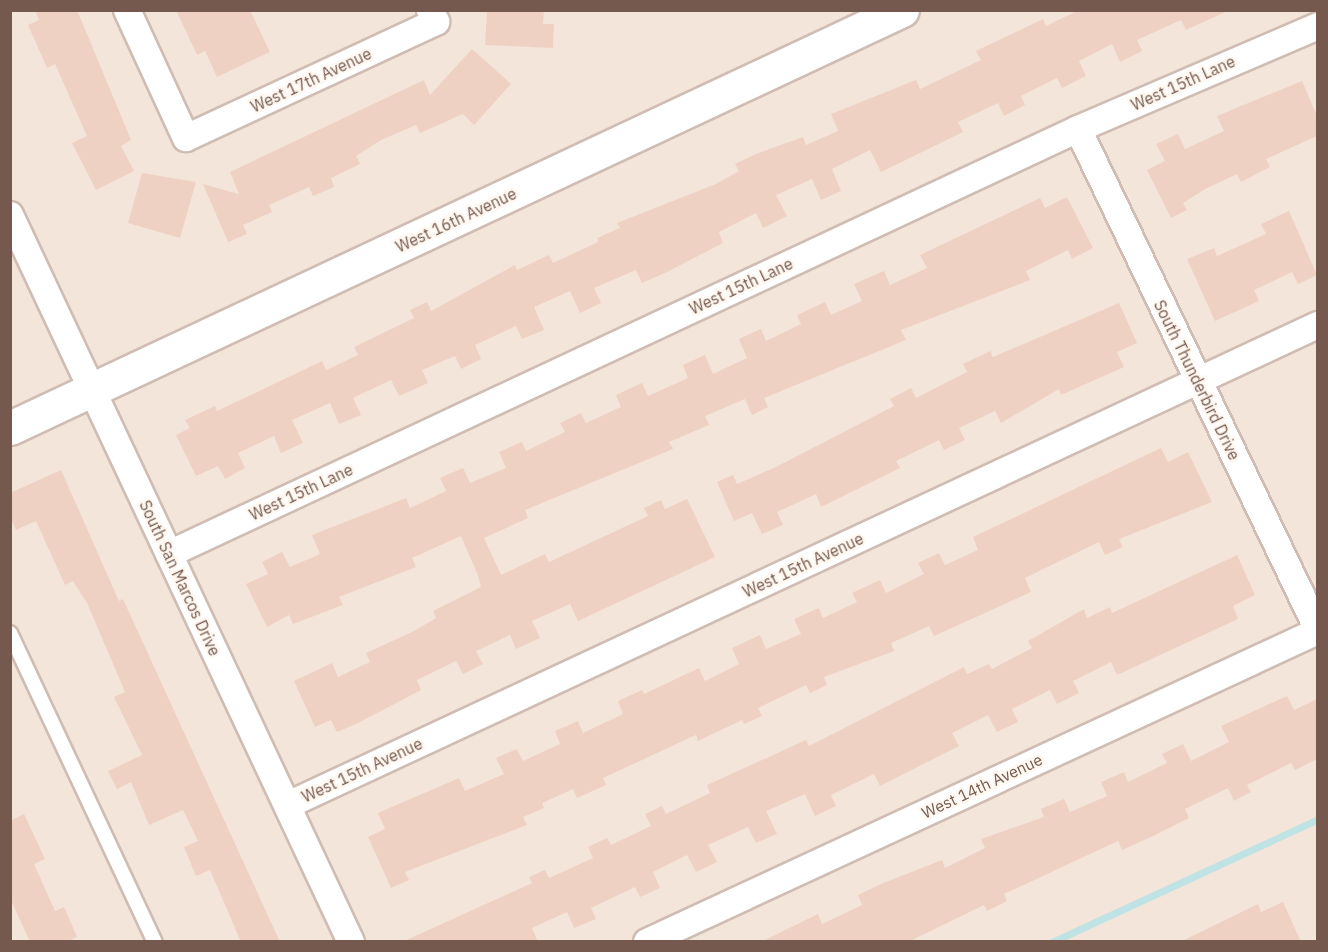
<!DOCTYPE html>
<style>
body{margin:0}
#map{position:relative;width:1328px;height:952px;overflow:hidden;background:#fbf3ea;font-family:"IBM Plex Sans",sans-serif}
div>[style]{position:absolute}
.residential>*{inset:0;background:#f3e5d9}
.stream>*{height:7px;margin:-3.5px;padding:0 3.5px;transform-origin:3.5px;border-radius:3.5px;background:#bfe2e4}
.building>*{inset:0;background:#efd1c4}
.roads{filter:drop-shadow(2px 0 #cfbdb3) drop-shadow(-2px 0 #cfbdb3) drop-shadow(0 2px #cfbdb3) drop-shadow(0 -2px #cfbdb3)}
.service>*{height:14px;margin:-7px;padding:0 7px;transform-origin:7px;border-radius:7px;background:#fff}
.minor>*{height:26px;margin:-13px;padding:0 13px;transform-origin:13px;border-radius:13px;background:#fff}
.tertiary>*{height:33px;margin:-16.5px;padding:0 16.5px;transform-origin:16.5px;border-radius:16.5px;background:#fff}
span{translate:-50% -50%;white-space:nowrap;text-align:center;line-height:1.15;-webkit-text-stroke:5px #fef8f1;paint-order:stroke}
.street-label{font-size:16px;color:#75594f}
.frame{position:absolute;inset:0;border:12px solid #75594f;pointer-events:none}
</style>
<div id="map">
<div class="residential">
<i style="clip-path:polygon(11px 11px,1317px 11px,1317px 941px,11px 941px)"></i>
</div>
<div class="stream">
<i style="left:1052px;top:942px;width:293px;rotate:-24.8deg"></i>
</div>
<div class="building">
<i style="clip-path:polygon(35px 10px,77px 10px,131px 140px,121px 146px,134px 171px,96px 190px,72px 143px,87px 136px,55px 64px,47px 68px,28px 25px,39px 20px)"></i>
<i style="clip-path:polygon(176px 10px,250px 10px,270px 52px,217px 77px,205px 51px,197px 55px)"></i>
<i style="clip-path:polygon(487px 10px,544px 10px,543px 24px,554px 24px,553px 48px,485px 45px)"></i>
<i style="clip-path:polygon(1079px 10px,1230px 10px,1186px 30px,1181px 20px,1137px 40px,1142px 51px,1120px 62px,1112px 44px,1079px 61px,1086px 76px,1062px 88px,1057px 78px,1021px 96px,1025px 105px,1004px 116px,998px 103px,958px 122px,963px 132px,881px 172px,870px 150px,832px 169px,841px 191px,821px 200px,812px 179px,776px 195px,787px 216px,763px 228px,756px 213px,719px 232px,723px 243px,665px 273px,642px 283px,636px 270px,594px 288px,601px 303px,580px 313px,570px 291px,534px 307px,544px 330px,522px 339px,516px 326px,475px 345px,481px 359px,461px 369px,455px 356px,422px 370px,428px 383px,399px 396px,391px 380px,353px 398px,361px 415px,339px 424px,330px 403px,292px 420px,303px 443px,281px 453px,274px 436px,238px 453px,245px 468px,225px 479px,218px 466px,196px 476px,176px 435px,190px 428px,185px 420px,215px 406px,217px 411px,322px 361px,326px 370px,358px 355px,354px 347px,414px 318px,410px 310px,427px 302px,431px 311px,515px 265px,517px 270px,549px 255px,553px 263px,598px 242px,597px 238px,620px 228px,617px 223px,716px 184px,739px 171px,735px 164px,756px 154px,803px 137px,806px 145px,838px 131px,831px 114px,916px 80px,920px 89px,981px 60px,976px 51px,1043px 19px,1046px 26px)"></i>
<i style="clip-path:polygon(472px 49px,511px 84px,474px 125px,463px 114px,420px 133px,416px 125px,381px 140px,356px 156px,360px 164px,331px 178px,334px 187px,313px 196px,309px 187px,269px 205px,272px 212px,243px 225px,247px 234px,228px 242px,203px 184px,239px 194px,230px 172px,424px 80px,430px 95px)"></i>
<i style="clip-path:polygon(1302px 81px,1317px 116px,1317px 136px,1266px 159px,1270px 167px,1241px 182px,1237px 174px,1205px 189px,1183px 203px,1187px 210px,1171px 218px,1147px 170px,1165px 161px,1156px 144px,1178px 134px,1185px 149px,1224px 131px,1217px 116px)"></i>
<i style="clip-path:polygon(142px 173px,196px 182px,180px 238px,128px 223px)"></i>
<i style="clip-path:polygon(1067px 197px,1093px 248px,1072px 259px,1068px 250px,1026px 271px,1030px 280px,901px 330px,906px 340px,764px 398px,768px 407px,752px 415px,745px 399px,705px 416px,709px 425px,669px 442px,673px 449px,525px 510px,528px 518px,484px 538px,501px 575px,545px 554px,549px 562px,648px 516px,644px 508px,661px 500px,665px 509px,687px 499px,715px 557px,578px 621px,570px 604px,532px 621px,540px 638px,516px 649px,510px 635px,476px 651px,483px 664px,463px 674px,456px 661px,417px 680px,421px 690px,358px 723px,337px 732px,331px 720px,315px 727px,294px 681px,332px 663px,338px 677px,370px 662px,366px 653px,414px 631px,436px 618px,433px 611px,481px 587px,477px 573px,461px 536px,412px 558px,416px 567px,339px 597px,343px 605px,293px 624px,289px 615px,267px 627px,246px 584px,268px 574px,262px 562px,282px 552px,290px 567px,320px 554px,312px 535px,406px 498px,410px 508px,446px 491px,440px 478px,463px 468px,470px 483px,506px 468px,499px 452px,522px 442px,526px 451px,565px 432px,560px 423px,581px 413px,586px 423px,621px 407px,616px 395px,642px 383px,648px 396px,688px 378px,683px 365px,705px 355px,713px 374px,747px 358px,739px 339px,761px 329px,766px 341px,801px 324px,797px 315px,825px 302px,831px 315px,862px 301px,854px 284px,884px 271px,890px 285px,927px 268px,920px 255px,1040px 198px,1045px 208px)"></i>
<i style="clip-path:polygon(1289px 211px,1317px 275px,1298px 284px,1292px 272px,1254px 290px,1259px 301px,1215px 321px,1187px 259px,1214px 248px,1217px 256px,1266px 234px,1261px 224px)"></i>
<i style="clip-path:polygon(1119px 303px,1137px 343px,1117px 352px,1124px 367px,1061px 395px,1059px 389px,1001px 423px,995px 411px,959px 428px,965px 440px,944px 450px,939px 440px,896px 461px,900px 468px,821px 507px,816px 494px,777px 512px,783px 525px,762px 534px,752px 513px,734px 521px,717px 482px,733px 475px,737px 484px,776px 467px,894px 406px,890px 399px,911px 388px,916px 398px,967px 372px,963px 364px,990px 351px,993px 357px)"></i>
<i style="clip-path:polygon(1161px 448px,1168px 462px,1188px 452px,1212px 502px,1119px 539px,1123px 547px,1105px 555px,1099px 542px,1025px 578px,1031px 592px,934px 636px,929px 626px,891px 643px,894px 651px,824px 677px,827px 685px,810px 693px,806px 685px,758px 708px,762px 716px,744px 724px,742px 720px,698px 741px,696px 735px,603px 778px,606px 785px,577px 798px,573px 789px,542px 803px,544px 808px,523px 817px,527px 825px,405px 872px,409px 880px,391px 888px,368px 837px,385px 829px,378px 813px,459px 778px,465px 791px,504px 774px,496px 758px,517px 749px,523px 761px,560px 744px,555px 731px,578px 721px,583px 733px,623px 714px,618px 701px,642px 690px,644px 694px,699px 668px,705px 681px,739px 664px,732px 648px,760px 635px,766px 649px,801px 634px,794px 619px,819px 608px,823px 618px,857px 602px,852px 593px,880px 580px,886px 593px,924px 574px,918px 563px,939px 553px,945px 565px,978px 550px,973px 537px)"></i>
<i style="clip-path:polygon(61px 470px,119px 601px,123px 599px,280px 942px,241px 942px,210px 870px,196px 876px,184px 847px,198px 841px,183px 810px,149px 825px,131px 782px,117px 789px,108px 771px,142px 755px,114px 697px,125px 692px,87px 603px,73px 581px,65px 585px,36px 521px,16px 530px,10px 517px,10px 493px)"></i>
<i style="clip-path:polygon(1237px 555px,1255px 595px,1233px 606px,1238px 619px,1117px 675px,1111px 662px,1073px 681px,1079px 693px,1057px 704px,1050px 690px,1012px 709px,1018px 722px,997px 732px,988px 715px,952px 733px,959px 746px,880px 786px,874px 774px,831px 795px,836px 806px,815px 816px,805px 794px,766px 811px,777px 834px,756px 843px,748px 827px,708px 845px,717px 862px,696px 872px,687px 855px,653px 872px,660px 888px,640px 897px,635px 887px,591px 908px,596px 919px,574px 928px,567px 912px,532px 928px,538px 942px,402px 942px,532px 883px,529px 877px,545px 870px,549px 878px,593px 858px,588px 847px,607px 838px,611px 845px,651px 826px,645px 814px,662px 806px,666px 814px,710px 793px,707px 785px,806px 740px,809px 746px,964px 667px,967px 674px,989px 664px,992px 669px,1032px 648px,1028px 641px,1084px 609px,1087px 618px,1110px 607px,1112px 613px)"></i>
<i style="clip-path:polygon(1287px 696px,1294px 710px,1317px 699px,1317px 759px,1295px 770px,1291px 763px,1247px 785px,1251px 792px,1234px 801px,1228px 788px,1185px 809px,1189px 818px,1153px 836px,1122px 850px,1118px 841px,1004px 894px,1007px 901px,987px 911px,984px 905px,908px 942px,761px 942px,818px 914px,822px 924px,862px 905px,858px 895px,881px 884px,942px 860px,945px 868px,985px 848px,981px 839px,1044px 817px,1041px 809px,1064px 799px,1070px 812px,1107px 796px,1101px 782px,1124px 772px,1128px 782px,1167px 763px,1162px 754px,1183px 744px,1191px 761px,1229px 742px,1221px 726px)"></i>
<i style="clip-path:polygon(24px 814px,45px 859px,34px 864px,55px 911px,64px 907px,77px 937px,66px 942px,30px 942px,10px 898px,10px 821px)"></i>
<i style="clip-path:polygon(1283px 902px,1301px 942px,1180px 942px,1258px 904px,1261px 912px)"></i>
</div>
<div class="roads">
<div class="service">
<i style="left:10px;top:633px;width:341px;rotate:64.9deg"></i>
</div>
<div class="minor">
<i style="left:127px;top:10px;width:141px;rotate:65.3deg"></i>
<i style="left:186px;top:138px;width:276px;rotate:-24.9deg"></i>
<i style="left:436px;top:22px;width:13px;rotate:-117deg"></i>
<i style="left:1078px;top:129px;width:556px;rotate:64.4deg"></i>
<i style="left:10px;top:215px;width:803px;rotate:64.87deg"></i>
<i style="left:169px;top:554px;width:1003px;rotate:-25.06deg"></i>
<i style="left:1078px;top:129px;width:261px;rotate:-23.2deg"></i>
<i style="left:288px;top:805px;width:1136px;rotate:-24.99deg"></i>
<i style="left:647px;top:942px;width:740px;rotate:-24.87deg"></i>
</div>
<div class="tertiary">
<i style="left:10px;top:428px;width:985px;rotate:-25.11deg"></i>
</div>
</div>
<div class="street-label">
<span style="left:311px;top:80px;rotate:-25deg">West 17th Avenue</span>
<span style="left:1183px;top:83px;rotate:-24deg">West 15th Lane</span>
<span style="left:456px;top:220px;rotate:-25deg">West 16th Avenue</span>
<span style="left:741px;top:286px;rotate:-25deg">West 15th Lane</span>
<span style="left:1197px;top:380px;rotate:64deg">South Thunderbird Drive</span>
<span style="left:301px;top:492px;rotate:-25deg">West 15th Lane</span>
<span style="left:803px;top:565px;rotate:-25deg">West 15th Avenue</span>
<span style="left:180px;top:578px;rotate:65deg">South San Marcos Drive</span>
<span style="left:362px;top:770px;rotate:-25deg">West 15th Avenue</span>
<span style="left:982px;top:786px;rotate:-25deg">West 14th Avenue</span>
</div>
<div class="frame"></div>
</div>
